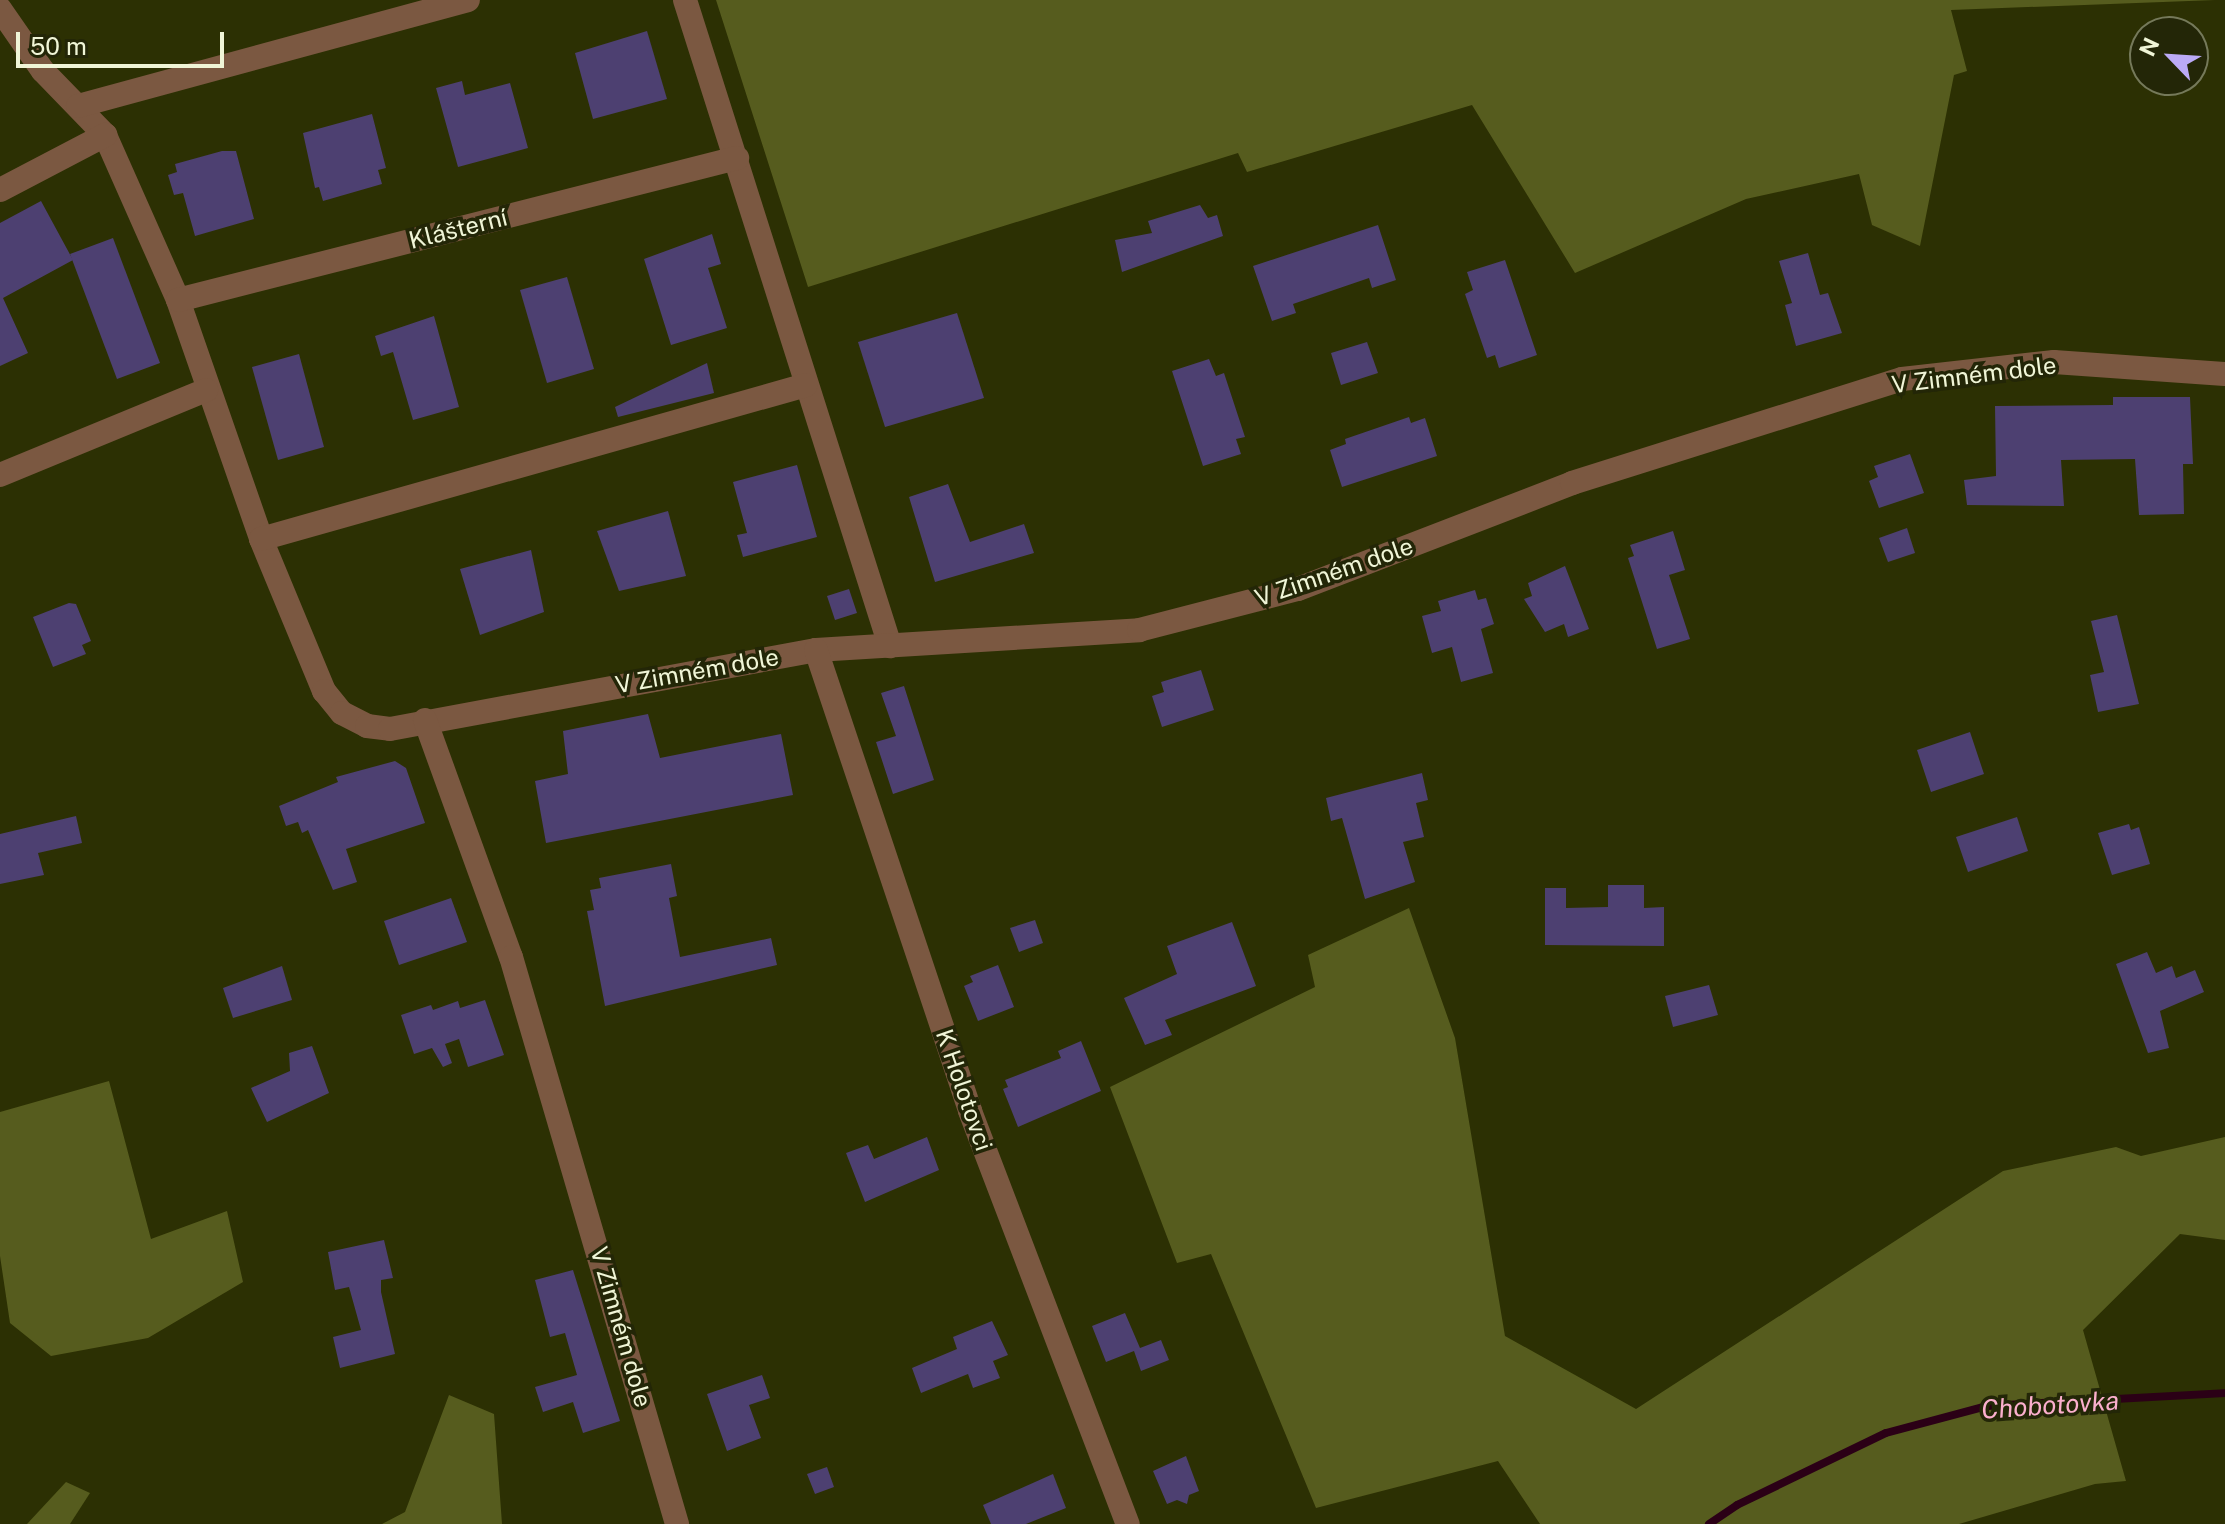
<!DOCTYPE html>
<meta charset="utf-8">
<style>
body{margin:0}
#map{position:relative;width:2225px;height:1524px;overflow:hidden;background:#2c3003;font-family:"Public Sans",sans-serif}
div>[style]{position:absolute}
.green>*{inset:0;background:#565c1e}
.stream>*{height:8px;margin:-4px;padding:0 4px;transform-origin:4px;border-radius:4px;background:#2b0016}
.building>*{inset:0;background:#4d4071}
.street>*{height:24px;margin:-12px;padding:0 12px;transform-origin:12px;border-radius:12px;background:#7b5841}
span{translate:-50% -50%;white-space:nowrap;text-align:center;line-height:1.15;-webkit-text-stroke:7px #232607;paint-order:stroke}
.street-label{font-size:24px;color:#f0f5d7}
.water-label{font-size:26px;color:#fbafcd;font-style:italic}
.north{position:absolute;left:2129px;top:16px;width:80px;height:80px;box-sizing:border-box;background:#232607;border:2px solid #75795a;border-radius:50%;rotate:295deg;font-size:22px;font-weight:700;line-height:32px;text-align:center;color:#f0f5d7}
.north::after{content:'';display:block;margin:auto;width:28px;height:36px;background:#bbaaf6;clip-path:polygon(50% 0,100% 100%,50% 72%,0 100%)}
.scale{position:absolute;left:16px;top:32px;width:208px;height:36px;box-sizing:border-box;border:4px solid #f0f5d7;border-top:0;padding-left:10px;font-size:24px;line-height:28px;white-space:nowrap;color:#f0f5d7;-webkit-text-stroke:6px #232607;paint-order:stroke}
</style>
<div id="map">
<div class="green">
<i style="clip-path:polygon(716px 0,2215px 0,1951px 10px,1967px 71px,1954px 75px,1920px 246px,1872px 225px,1859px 174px,1746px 199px,1575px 273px,1472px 105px,1247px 172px,1238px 153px,808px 287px)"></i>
<i style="clip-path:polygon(1409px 908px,1455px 1038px,1505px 1336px,1636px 1409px,2003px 1171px,2116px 1147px,2141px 1156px,2225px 1137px,2225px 1240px,2180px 1234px,2083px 1330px,2126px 1481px,2095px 1484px,1959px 1524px,1540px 1524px,1498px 1461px,1316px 1508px,1211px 1254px,1177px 1263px,1110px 1087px,1315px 987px,1308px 955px)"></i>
<i style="clip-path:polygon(109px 1081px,151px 1239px,227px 1211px,243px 1282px,148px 1338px,51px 1356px,10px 1323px,0 1256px,0 1112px)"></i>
<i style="clip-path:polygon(449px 1395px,494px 1414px,502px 1524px,382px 1524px,405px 1512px)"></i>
<i style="clip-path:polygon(66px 1482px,90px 1493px,70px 1524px,27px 1524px)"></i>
</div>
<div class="stream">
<i style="left:1709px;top:1524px;width:34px;rotate:-34deg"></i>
<i style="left:1737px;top:1505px;width:165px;rotate:-25.8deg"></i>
<i style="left:1886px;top:1433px;width:105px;rotate:-15deg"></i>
<i style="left:1987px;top:1406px;width:238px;rotate:-3.1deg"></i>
</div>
<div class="building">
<i style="clip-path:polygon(647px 31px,667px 99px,593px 119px,575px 53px)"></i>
<i style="clip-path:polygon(462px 81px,465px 95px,510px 83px,528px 148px,458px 167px,436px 88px)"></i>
<i style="clip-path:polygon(372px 114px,386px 168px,378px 170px,382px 184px,323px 201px,319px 187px,315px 188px,303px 133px)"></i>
<i style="clip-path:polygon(222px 151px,236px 151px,254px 219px,195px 236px,183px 193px,174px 195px,168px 175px,177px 172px,175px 164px)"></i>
<i style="clip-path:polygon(41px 201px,73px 260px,3px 298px,28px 353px,0 366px,0 223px)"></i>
<i style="clip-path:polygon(1200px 205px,1208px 218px,1217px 215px,1223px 236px,1122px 272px,1115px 240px,1152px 233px,1148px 221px)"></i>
<i style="clip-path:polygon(1378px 225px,1396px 280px,1372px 288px,1369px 278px,1293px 304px,1296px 313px,1272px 321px,1253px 266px)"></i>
<i style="clip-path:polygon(712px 234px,721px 264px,708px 268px,727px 328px,671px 345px,644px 259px)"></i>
<i style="clip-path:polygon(113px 238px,160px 363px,117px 379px,70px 254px)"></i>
<i style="clip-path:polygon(1808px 253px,1820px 295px,1828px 293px,1842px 333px,1796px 346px,1785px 305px,1792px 303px,1779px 261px)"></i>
<i style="clip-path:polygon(1505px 260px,1537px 355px,1499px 368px,1495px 355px,1487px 358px,1465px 294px,1473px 290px,1467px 272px)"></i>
<i style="clip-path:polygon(567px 277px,594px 369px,547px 383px,520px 290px)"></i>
<i style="clip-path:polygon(957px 313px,984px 398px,885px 427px,858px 342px)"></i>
<i style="clip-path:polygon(434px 316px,459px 407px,413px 420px,393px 352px,381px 356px,375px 336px)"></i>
<i style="clip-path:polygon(1367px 342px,1378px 373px,1341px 385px,1331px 353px)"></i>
<i style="clip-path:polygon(299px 354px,324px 447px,278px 460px,252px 367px)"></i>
<i style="clip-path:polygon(1209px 359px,1216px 376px,1224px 373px,1245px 437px,1236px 439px,1241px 454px,1203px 466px,1172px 371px)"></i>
<i style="clip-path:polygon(707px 363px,714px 393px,618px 417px,615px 407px)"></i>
<i style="clip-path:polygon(2113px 397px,2190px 397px,2193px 464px,2183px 464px,2184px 514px,2139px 515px,2135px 459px,2061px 460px,2064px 506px,1967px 505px,1964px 480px,1996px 476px,1995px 406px,2113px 405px)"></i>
<i style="clip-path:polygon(1409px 417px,1411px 423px,1425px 418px,1437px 456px,1342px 487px,1330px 450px,1346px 444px,1345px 439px)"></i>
<i style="clip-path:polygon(1910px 454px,1924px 493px,1879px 508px,1869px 481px,1878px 477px,1874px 466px)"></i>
<i style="clip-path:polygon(797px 465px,817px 537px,743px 557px,737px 535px,747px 533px,733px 482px)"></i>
<i style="clip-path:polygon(948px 484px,970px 542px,1024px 524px,1034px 553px,935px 582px,909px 497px)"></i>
<i style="clip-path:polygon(668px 511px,686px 576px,619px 591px,597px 531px)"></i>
<i style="clip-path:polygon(1907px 528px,1915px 553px,1888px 562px,1879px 538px)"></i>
<i style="clip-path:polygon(1673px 531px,1685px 570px,1669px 575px,1690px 639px,1657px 649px,1628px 558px,1634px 556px,1630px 545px)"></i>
<i style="clip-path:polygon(531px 550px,544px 612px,480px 635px,460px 569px)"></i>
<i style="clip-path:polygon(1565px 566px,1589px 629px,1568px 637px,1564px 624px,1545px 632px,1524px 599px,1532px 596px,1528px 583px)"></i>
<i style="clip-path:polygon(849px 589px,857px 613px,835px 620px,827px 596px)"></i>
<i style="clip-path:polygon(1475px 590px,1478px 600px,1486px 598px,1494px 624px,1481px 629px,1493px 673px,1461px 682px,1452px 647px,1432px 653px,1422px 616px,1441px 611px,1438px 601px)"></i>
<i style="clip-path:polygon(69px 603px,76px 604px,91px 641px,82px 645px,86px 654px,53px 667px,33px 617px)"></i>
<i style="clip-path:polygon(2117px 615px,2139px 704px,2098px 712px,2090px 675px,2104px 672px,2091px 621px)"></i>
<i style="clip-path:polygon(1201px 670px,1214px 710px,1162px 727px,1152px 696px,1164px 692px,1161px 682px)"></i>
<i style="clip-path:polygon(904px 686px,934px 780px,893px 794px,876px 742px,896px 736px,881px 693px)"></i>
<i style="clip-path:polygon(648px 714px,660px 758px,781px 734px,793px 795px,546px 843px,535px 781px,568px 774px,563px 731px)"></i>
<i style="clip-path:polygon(1970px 732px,1984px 774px,1931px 792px,1917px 750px)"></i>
<i style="clip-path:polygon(395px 761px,406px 768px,425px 823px,346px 849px,357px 882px,333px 890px,308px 830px,302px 833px,298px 822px,286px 826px,279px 806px,338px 782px,336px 777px)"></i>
<i style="clip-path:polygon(1422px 773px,1428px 800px,1416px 803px,1424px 837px,1403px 842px,1415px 882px,1365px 899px,1342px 818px,1331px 821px,1326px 798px)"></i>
<i style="clip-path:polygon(76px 816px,82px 843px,38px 853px,44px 875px,0 884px,0 834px)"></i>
<i style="clip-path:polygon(2017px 817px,2028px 851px,1968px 872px,1956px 837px)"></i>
<i style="clip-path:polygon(2129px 824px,2131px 830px,2139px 827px,2150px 864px,2112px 875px,2098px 833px)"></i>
<i style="clip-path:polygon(671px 864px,677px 896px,669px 898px,680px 957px,771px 938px,777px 965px,605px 1006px,587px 911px,594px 910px,590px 890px,601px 888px,599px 878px)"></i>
<i style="clip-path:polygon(1608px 885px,1644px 885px,1644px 908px,1664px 907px,1664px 946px,1545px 945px,1545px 888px,1566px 888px,1566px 908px,1608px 907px)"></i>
<i style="clip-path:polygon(451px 898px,467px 942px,399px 965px,384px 921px)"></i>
<i style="clip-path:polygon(1035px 920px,1043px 943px,1019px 952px,1010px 928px)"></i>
<i style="clip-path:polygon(1232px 922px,1256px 986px,1165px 1020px,1172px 1035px,1145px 1045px,1124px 998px,1177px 974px,1167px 946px)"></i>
<i style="clip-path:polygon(2147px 952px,2156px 973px,2172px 966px,2176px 978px,2195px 970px,2204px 992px,2160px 1011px,2169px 1048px,2148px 1053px,2116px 964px)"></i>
<i style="clip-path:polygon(998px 965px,1014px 1007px,978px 1021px,964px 986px,973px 982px,970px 976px)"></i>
<i style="clip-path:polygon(282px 966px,292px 1000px,233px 1018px,223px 988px)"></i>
<i style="clip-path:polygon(1709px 985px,1718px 1015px,1673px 1027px,1665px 996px)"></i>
<i style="clip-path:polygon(485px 1000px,504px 1055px,468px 1067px,459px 1039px,445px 1044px,452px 1063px,443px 1067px,432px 1048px,414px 1054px,401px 1015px,431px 1005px,433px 1010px,458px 1001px,460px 1008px)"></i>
<i style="clip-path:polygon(1081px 1041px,1101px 1091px,1018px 1127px,1003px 1089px,1008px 1087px,1005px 1080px,1061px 1058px,1058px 1051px)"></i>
<i style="clip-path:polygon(312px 1046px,329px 1093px,267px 1122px,251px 1088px,290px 1071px,289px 1053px)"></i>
<i style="clip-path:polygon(927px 1137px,939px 1170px,865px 1202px,846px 1153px,868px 1145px,874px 1159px)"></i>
<i style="clip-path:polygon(384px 1240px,393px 1278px,381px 1280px,381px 1292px,395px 1354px,340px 1368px,333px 1337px,361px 1330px,349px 1287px,335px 1290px,328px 1252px)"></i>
<i style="clip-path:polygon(573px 1270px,620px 1421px,583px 1433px,573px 1402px,543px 1412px,535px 1387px,577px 1375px,565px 1333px,550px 1337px,535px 1280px)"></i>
<i style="clip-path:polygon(1125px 1313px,1140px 1348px,1161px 1340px,1169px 1360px,1141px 1371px,1134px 1351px,1106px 1362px,1092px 1326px)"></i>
<i style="clip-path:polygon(992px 1321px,1008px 1355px,993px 1361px,1000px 1378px,973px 1388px,968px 1374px,921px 1393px,912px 1368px,957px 1349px,953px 1337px)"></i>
<i style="clip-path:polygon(762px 1375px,770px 1398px,749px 1405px,761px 1438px,727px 1451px,707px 1394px)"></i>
<i style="clip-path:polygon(1186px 1456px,1199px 1491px,1189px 1495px,1187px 1504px,1177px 1500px,1167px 1504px,1153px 1471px)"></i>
<i style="clip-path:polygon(827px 1467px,834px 1487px,815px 1494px,807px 1474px)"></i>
<i style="clip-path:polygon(1053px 1474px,1066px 1508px,1026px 1524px,991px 1524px,983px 1505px)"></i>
</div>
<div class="street">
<i style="left:685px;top:0;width:678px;rotate:72.39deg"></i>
<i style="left:0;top:9px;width:75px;rotate:55.3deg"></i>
<i style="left:43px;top:71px;width:89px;rotate:45.9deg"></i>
<i style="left:105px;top:135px;width:180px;rotate:66.1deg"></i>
<i style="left:178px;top:300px;width:253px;rotate:70.8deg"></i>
<i style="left:261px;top:539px;width:165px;rotate:67.5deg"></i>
<i style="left:324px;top:691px;width:28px;rotate:51deg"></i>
<i style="left:342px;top:713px;width:28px;rotate:27deg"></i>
<i style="left:367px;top:726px;width:23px;rotate:7deg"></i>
<i style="left:390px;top:729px;width:433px;rotate:-10.5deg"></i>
<i style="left:816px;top:650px;width:324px;rotate:-3.5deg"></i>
<i style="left:1139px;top:630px;width:164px;rotate:-14.5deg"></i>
<i style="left:1298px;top:589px;width:294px;rotate:-21.1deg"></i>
<i style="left:1572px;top:483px;width:346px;rotate:-17.5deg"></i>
<i style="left:1902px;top:379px;width:153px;rotate:-6.4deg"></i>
<i style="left:2054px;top:362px;width:171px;rotate:4deg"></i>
<i style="left:78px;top:106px;width:404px;rotate:-15.2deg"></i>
<i style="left:0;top:190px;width:119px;rotate:-27.6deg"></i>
<i style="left:178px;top:300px;width:577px;rotate:-14.25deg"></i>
<i style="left:0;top:475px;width:223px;rotate:-22.4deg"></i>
<i style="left:261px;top:539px;width:566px;rotate:-15.78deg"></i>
<i style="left:816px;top:650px;width:486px;rotate:71.5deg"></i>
<i style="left:970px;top:1111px;width:442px;rotate:69.1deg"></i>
<i style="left:425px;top:720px;width:252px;rotate:70.1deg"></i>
<i style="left:511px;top:957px;width:591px;rotate:73.68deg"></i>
</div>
<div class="street-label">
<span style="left:458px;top:229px;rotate:-14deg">Klášterní</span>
<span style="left:1974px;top:375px;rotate:-7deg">V Zimném dole</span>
<span style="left:1334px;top:572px;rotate:-19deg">V Zimném dole</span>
<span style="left:697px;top:671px;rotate:-10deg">V Zimném dole</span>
<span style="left:964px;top:1090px;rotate:71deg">K Holotovci</span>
<span style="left:621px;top:1327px;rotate:74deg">V Zimném dole</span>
</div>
<div class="water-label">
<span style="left:2050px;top:1405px;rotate:-4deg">Chobotovka</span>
</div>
<div class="north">N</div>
<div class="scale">50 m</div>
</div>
